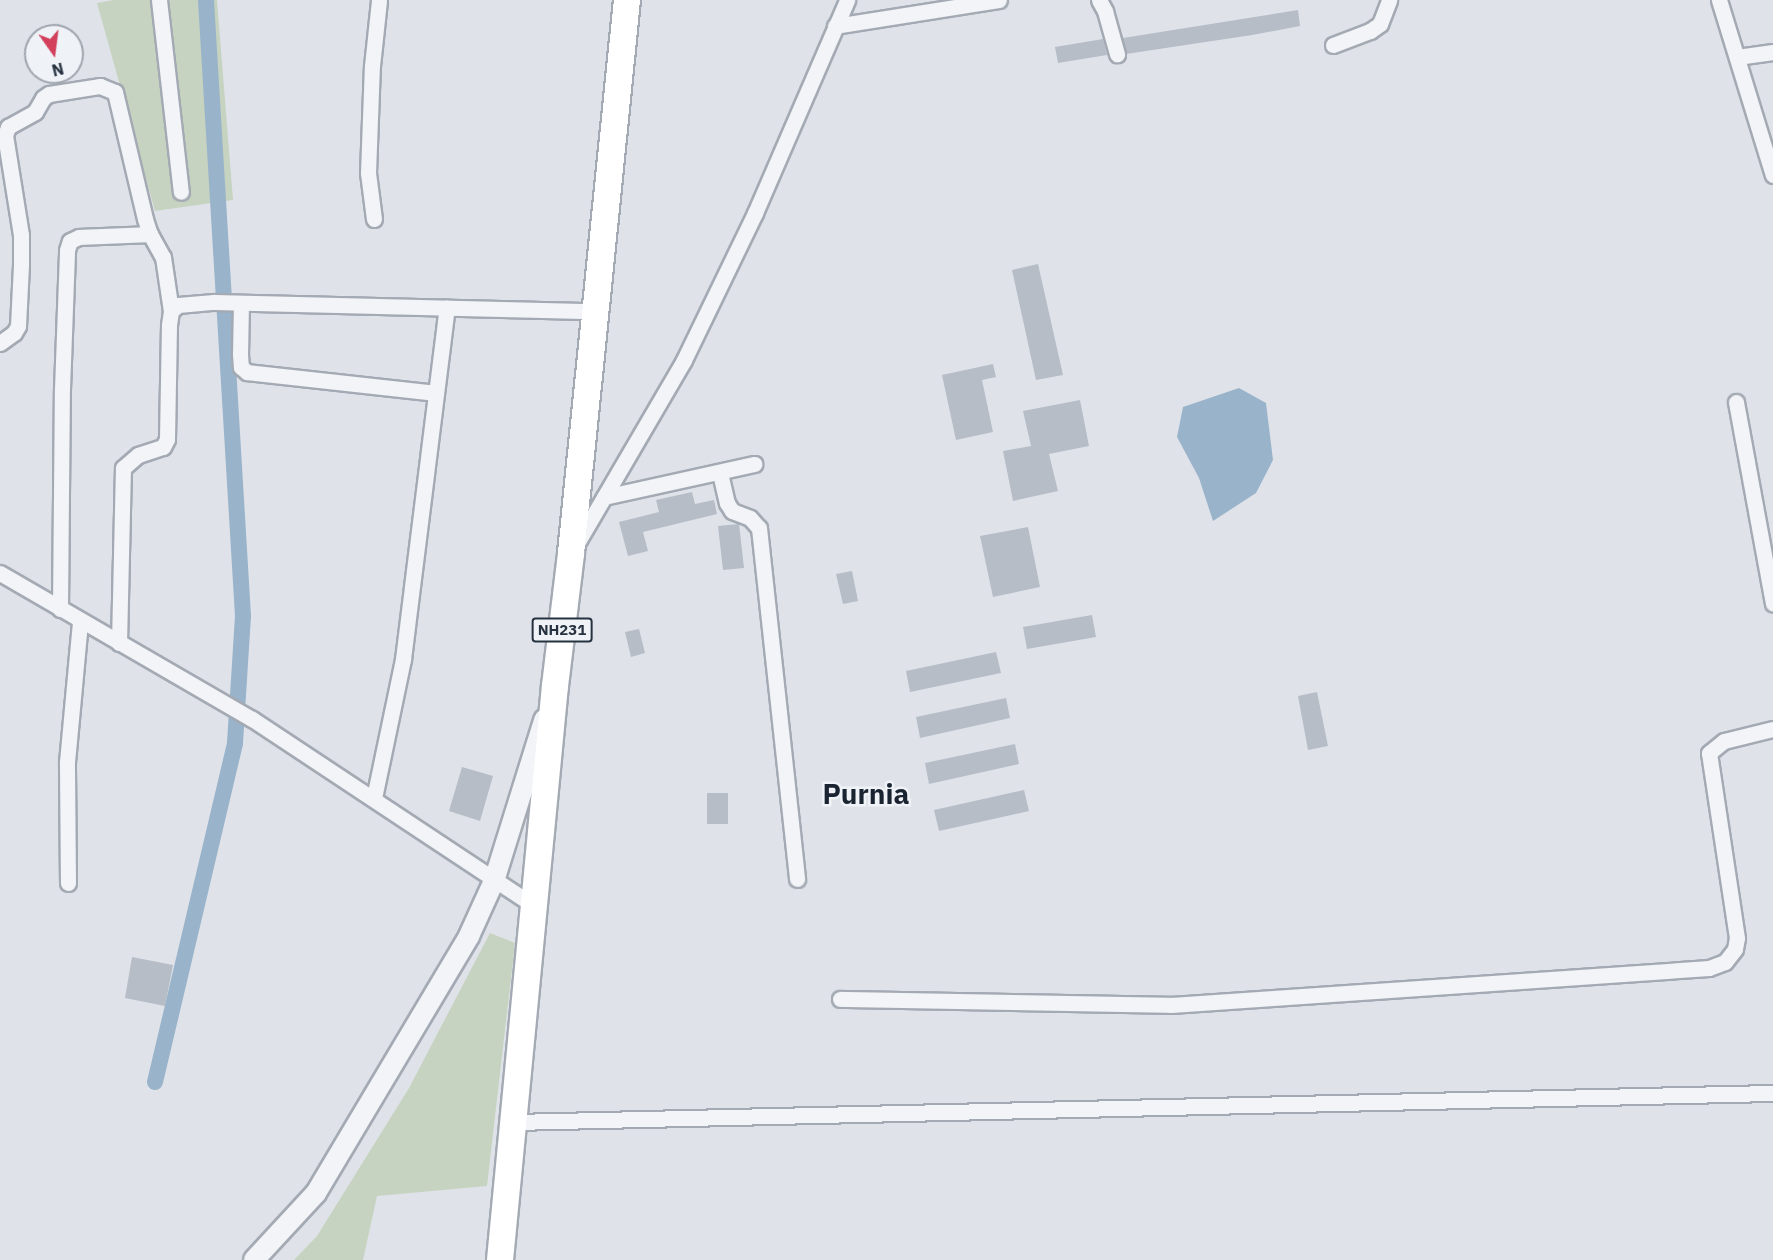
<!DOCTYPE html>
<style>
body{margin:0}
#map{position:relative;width:1773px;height:1260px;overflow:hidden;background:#dfe3e9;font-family:"IBM Plex Sans",sans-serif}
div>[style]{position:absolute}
.green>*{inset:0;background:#c6d3c0}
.water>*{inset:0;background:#99b3ca}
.canal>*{height:16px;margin:-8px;padding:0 8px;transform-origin:8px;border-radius:8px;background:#99b3ca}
.building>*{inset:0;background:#b6bdc6}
.roads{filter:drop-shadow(2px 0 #a4aab3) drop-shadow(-2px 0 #a4aab3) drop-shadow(0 2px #a4aab3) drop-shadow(0 -2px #a4aab3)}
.minor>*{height:15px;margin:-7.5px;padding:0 7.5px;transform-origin:7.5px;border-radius:7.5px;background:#f2f4f7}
.tertiary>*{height:20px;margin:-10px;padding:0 10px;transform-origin:10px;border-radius:10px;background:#f2f4f7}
.trunk>*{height:26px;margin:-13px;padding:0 13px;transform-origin:13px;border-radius:13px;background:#fff}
span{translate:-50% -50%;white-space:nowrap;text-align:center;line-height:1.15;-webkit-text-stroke:5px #eff2f6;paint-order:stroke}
.shield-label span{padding:2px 4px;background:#eff2f6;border:2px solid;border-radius:4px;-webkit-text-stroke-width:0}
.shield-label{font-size:15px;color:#273241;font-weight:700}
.town-label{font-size:28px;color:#1a2331;font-weight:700}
.north{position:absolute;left:24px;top:24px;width:60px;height:60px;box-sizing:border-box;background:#eff2f6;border:2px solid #9fa5ae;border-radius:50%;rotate:166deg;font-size:16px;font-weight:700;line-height:24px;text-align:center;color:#273241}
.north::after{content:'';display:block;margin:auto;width:21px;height:27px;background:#d2405c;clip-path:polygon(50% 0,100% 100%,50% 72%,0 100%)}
</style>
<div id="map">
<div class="green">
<i style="clip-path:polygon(114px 0,217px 0,233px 200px,155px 211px,97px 3px)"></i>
<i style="clip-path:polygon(490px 933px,515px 943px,487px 1186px,377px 1196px,363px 1260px,294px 1260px,317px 1236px,409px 1088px)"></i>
</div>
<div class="water">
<i style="clip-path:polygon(1239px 388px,1266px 403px,1273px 460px,1256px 493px,1213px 521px,1199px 478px,1177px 437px,1183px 407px)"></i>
</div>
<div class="canal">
<i style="left:155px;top:1082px;width:348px;rotate:-76.7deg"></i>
<i style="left:235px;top:743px;width:127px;rotate:-86.4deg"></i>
<i style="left:243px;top:616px;width:617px;rotate:-93.44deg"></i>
</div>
<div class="building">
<i style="clip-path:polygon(1298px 10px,1300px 26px,1252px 35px,1126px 54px,1123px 38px)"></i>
<i style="clip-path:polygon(1103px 39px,1107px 55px,1058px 63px,1055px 47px)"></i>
<i style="clip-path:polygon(1038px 264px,1063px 375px,1036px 380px,1012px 270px)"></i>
<i style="clip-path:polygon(993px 364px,996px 377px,982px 380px,993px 432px,956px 440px,942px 375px)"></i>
<i style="clip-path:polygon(1080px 400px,1089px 446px,1049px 454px,1058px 491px,1013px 501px,1003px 451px,1031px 446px,1023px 411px)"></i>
<i style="clip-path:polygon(692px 492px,695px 504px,714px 500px,717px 514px,643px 532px,648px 551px,628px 556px,619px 522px,659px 512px,656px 500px)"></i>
<i style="clip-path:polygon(739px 524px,744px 568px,723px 570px,718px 526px)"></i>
<i style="clip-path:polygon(1028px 527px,1040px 587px,993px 597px,980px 536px)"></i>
<i style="clip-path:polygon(852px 571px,858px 601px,843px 604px,836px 574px)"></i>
<i style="clip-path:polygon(1092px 615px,1096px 637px,1027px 649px,1023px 627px)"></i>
<i style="clip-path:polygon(639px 629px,645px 653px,631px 657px,625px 632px)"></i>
<i style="clip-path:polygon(996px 652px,1001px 673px,910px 692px,906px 671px)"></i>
<i style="clip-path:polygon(1317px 692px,1328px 746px,1308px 750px,1298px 696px)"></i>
<i style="clip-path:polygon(1006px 698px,1010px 718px,920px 738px,916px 717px)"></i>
<i style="clip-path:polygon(1015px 744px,1019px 764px,929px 784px,925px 763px)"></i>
<i style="clip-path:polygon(462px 767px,493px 776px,480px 821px,449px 811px)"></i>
<i style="clip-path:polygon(1024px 790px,1029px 811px,939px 831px,934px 810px)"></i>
<i style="clip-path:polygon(707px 793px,728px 793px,728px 824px,707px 824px)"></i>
<i style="clip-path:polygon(132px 957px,173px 965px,165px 1006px,125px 998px)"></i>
</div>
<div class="roads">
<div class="minor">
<i style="left:159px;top:0;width:193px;rotate:83.5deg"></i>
<i style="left:1099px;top:0;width:13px;rotate:61deg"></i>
<i style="left:1105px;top:11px;width:45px;rotate:74.4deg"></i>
<i style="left:1719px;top:0;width:183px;rotate:72.9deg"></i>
<i style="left:835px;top:26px;width:166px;rotate:-9deg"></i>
<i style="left:1333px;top:45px;width:40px;rotate:-21deg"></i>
<i style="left:1370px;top:31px;width:12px;rotate:-35deg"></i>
<i style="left:1380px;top:24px;width:26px;rotate:-69deg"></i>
<i style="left:1737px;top:57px;width:36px;rotate:-8deg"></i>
<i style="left:374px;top:219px;width:46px;rotate:-97.4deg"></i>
<i style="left:368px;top:173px;width:107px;rotate:-87.9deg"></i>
<i style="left:372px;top:66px;width:66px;rotate:-83.9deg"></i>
<i style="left:241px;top:303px;width:51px;rotate:91.1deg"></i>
<i style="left:240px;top:354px;width:13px;rotate:86deg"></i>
<i style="left:241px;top:367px;width:8px;rotate:40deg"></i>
<i style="left:247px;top:372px;width:190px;rotate:6.3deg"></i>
<i style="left:0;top:343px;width:17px;rotate:-36deg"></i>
<i style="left:14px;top:333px;width:8px;rotate:-60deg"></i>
<i style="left:18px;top:326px;width:61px;rotate:-87.2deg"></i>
<i style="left:21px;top:265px;width:30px;rotate:-90deg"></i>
<i style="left:21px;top:235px;width:101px;rotate:-99.1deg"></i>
<i style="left:5px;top:135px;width:9px;rotate:-69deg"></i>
<i style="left:8px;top:127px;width:31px;rotate:-29deg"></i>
<i style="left:35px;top:112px;width:16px;rotate:-60deg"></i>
<i style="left:43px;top:98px;width:7px;rotate:-34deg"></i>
<i style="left:49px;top:94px;width:52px;rotate:-8.9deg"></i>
<i style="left:100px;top:86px;width:16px;rotate:22deg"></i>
<i style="left:115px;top:92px;width:130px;rotate:76.7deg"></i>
<i style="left:145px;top:219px;width:16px;rotate:72deg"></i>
<i style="left:150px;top:234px;width:26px;rotate:61deg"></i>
<i style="left:163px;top:257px;width:55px;rotate:81.6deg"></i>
<i style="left:1736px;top:402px;width:205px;rotate:79.6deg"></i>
<i style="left:720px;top:473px;width:31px;rotate:77deg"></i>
<i style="left:727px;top:503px;width:9px;rotate:58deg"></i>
<i style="left:732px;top:511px;width:19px;rotate:21deg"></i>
<i style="left:750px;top:518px;width:13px;rotate:48deg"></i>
<i style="left:759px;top:528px;width:353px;rotate:83.8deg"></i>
<i style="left:604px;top:497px;width:154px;rotate:-12.4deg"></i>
<i style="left:576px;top:545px;width:214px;rotate:-59.7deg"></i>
<i style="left:684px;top:360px;width:163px;rotate:-64.2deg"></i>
<i style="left:755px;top:213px;width:232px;rotate:-66.6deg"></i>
<i style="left:0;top:573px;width:291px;rotate:30.1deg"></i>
<i style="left:252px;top:719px;width:338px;rotate:33.5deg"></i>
<i style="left:60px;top:609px;width:220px;rotate:-89.5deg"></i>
<i style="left:62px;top:389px;width:139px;rotate:-87.9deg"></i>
<i style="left:67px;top:250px;width:9px;rotate:-72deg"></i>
<i style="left:70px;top:241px;width:10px;rotate:-24deg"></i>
<i style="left:79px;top:237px;width:71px;rotate:-2.4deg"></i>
<i style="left:119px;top:643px;width:175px;rotate:-88.7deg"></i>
<i style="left:123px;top:468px;width:20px;rotate:-41deg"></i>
<i style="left:138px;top:455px;width:26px;rotate:-18deg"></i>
<i style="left:163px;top:447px;width:9px;rotate:-63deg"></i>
<i style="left:167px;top:439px;width:114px;rotate:-89deg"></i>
<i style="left:169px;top:325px;width:14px;rotate:-82deg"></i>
<i style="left:171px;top:311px;width:9px;rotate:-41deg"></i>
<i style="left:178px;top:305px;width:36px;rotate:-5deg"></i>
<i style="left:214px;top:302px;width:380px;rotate:1.4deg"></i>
<i style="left:374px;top:798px;width:142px;rotate:-78.2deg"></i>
<i style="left:403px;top:659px;width:354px;rotate:-82.9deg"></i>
<i style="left:68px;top:883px;width:121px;rotate:-90.5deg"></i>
<i style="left:67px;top:762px;width:142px;rotate:-84.7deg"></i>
<i style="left:840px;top:999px;width:331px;rotate:1deg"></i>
<i style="left:1171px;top:1005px;width:539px;rotate:-3.93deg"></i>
<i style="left:1709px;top:968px;width:17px;rotate:-21deg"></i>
<i style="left:1725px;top:962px;width:16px;rotate:-52deg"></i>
<i style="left:1735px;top:949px;width:11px;rotate:-80deg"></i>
<i style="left:1737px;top:938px;width:187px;rotate:-98.6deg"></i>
<i style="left:1709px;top:753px;width:19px;rotate:-39deg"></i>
<i style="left:1724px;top:741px;width:50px;rotate:-13.8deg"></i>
<i style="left:513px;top:1122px;width:1260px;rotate:-1.32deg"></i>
</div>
<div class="tertiary">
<i style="left:254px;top:1260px;width:91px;rotate:-47.2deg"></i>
<i style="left:316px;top:1193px;width:299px;rotate:-59.2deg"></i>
<i style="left:469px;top:936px;width:60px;rotate:-65.6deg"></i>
<i style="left:494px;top:881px;width:169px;rotate:-72.7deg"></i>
</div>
<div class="trunk">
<i style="left:500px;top:1260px;width:577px;rotate:-84.53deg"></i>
<i style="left:555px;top:686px;width:134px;rotate:-83.1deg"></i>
<i style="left:571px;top:553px;width:556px;rotate:-84.22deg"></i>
</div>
</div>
<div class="shield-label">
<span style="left:562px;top:630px">NH231</span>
</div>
<div class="town-label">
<span style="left:866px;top:794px">Purnia</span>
</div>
<div class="north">N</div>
</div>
